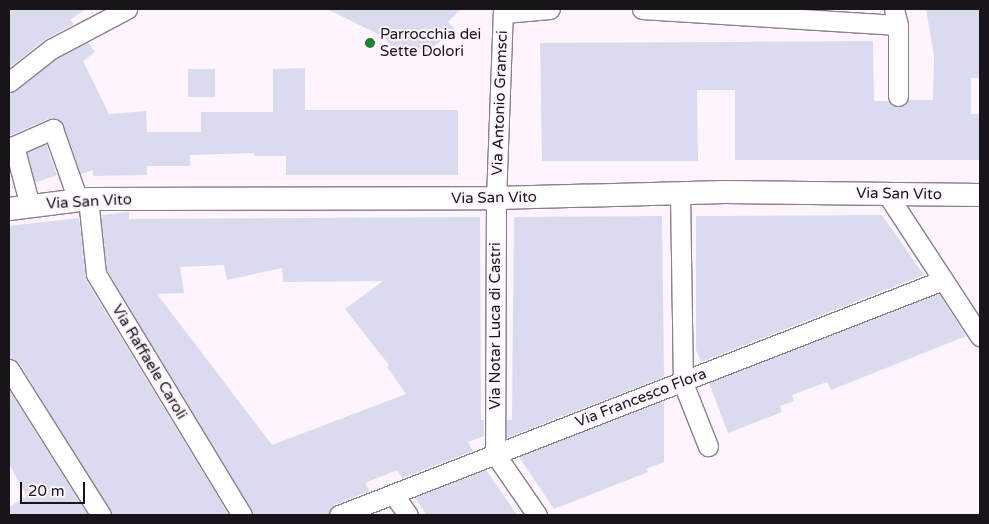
<!DOCTYPE html>
<style>
body{margin:0}
#map{position:relative;width:989px;height:524px;overflow:hidden;background:#fdf4fe;font-family:"Varela Round",sans-serif}
div>[style]{position:absolute}
.building>*{inset:0;background:#dbdbef}
.roads{filter:drop-shadow(1px 0 #8c7f8e) drop-shadow(-1px 0 #8c7f8e) drop-shadow(0 1px #8c7f8e) drop-shadow(0 -1px #8c7f8e)}
.minor>*{height:19px;margin:-9.5px;padding:0 9.5px;transform-origin:9.5px;border-radius:9.5px;background:#fff}
.tertiary>*{height:22px;margin:-11px;padding:0 11px;transform-origin:11px;border-radius:11px;background:#fff}
.dots>*{width:14px;height:14px;translate:-50% -50%;box-sizing:border-box;border:2px solid #fdf4fe;border-radius:50%}
span{translate:-50% -50%;white-space:nowrap;text-align:center;line-height:1.15;-webkit-text-stroke:4px #fdf4fe;paint-order:stroke}
.poi-label{font-size:15px;color:#19141a}
.left{translate:0 -50%;text-align:left}
.street-label{font-size:15px;color:#19141a}
.frame{position:absolute;inset:0;border:10px solid #19141a;pointer-events:none}
.scale{position:absolute;left:20px;top:482px;width:65px;height:22px;box-sizing:border-box;border:2px solid #19141a;border-top:0;padding-left:6px;font-size:15px;line-height:18px;white-space:nowrap;color:#19141a;-webkit-text-stroke:4px #fdf4fe;paint-order:stroke}
</style>
<div id="map">
<div class="building">
<i style="clip-path:polygon(9px 9px,86px 9px,70px 20px,74px 24px,44px 40px,9px 68px)"></i>
<i style="clip-path:polygon(327px 9px,461px 9px,448px 22px,455px 29px,426px 53px,423px 49px,402px 52px,395px 46px,390px 46px,384px 37px)"></i>
<i style="clip-path:polygon(926px 9px,980px 9px,980px 78px,971px 78px,971px 114px,980px 114px,980px 160px,735px 160px,735px 90px,697px 90px,698px 161px,542px 161px,540px 43px,873px 41px,874px 101px,888px 101px,898px 107px,908px 100px,933px 100px,934px 56px)"></i>
<i style="clip-path:polygon(88px 42px,95px 52px,83px 61px,109px 114px,146px 111px,147px 132px,201px 132px,201px 112px,273px 112px,273px 69px,305px 68px,305px 110px,458px 110px,458px 175px,286px 175px,286px 156px,255px 156px,254px 153px,190px 155px,190px 166px,147px 166px,147px 175px,93px 176px,93px 170px,81px 174px,60px 120px,48px 119px,9px 136px,9px 93px,57px 58px)"></i>
<i style="clip-path:polygon(188px 69px,215px 69px,215px 97px,188px 97px)"></i>
<i style="clip-path:polygon(46px 144px,57px 175px,35px 183px,27px 152px)"></i>
<i style="clip-path:polygon(evenodd,129px 212px,129px 219px,480px 217px,481px 420px,484px 420px,484px 436px,468px 442px,473px 451px,402px 478px,397px 470px,365px 483px,370px 491px,334px 505px,328px 515px,253px 515px,107px 270px,101px 215px,129px 212px,224px 265px,227px 280px,282px 268px,283px 282px,383px 281px,345px 309px,389px 365px,387px 367px,406px 394px,272px 445px,157px 294px,184px 293px,180px 267px,224px 265px)"></i>
<i style="clip-path:polygon(882px 215px,924px 275px,701px 362px,696px 350px,696px 216px)"></i>
<i style="clip-path:polygon(662px 216px,664px 377px,506px 438px,506px 420px,512px 420px,514px 217px)"></i>
<i style="clip-path:polygon(79px 218px,86px 280px,229px 515px,112px 515px,19px 363px,9px 358px,9px 226px)"></i>
<i style="clip-path:polygon(939px 294px,966px 336px,831px 390px,827px 382px,792px 395px,794px 401px,780px 406px,782px 412px,728px 433px,709px 383px)"></i>
<i style="clip-path:polygon(9px 390px,88px 515px,9px 515px,9px 507px,27px 496px,9px 464px)"></i>
<i style="clip-path:polygon(664px 401px,664px 462px,646px 469px,648px 472px,554px 509px,519px 457px)"></i>
<i style="clip-path:polygon(486px 470px,517px 515px,427px 515px,415px 498px)"></i>
</div>
<div class="roads">
<div class="minor">
<i style="left:503px;top:9px;width:189px;rotate:92.1deg"></i>
<i style="left:496px;top:198px;width:256px;rotate:90.2deg"></i>
<i style="left:495px;top:454px;width:74px;rotate:55.5deg"></i>
<i style="left:642px;top:9px;width:256px;rotate:3.6deg"></i>
<i style="left:898px;top:25px;width:16px;rotate:-104deg"></i>
<i style="left:504px;top:13px;width:46px;rotate:-5deg"></i>
<i style="left:9px;top:82px;width:53px;rotate:-38.2deg"></i>
<i style="left:51px;top:49px;width:86px;rotate:-27.8deg"></i>
<i style="left:898px;top:96px;width:71px;rotate:-90deg"></i>
<i style="left:680px;top:193px;width:190px;rotate:89.1deg"></i>
<i style="left:683px;top:383px;width:68px;rotate:68.4deg"></i>
<i style="left:887px;top:194px;width:170px;rotate:56.8deg"></i>
<i style="left:88px;top:199px;width:75px;rotate:83.9deg"></i>
<i style="left:96px;top:274px;width:282px;rotate:58.8deg"></i>
<i style="left:30px;top:206px;width:62px;rotate:-104.9deg"></i>
<i style="left:14px;top:146px;width:43px;rotate:-23.6deg"></i>
<i style="left:53px;top:129px;width:75px;rotate:70.6deg"></i>
<i style="left:9px;top:369px;width:173px;rotate:57.8deg"></i>
<i style="left:394px;top:495px;width:24px;rotate:55deg"></i>
<i style="left:339px;top:515px;width:648px;rotate:-21.26deg"></i>
</div>
<div class="tertiary">
<i style="left:9px;top:209px;width:80px;rotate:-7.2deg"></i>
<i style="left:88px;top:199px;width:408px;rotate:-0.1deg"></i>
<i style="left:496px;top:198px;width:229px;rotate:-1.5deg"></i>
<i style="left:725px;top:192px;width:255px;rotate:0.7deg"></i>
</div>
</div>
<div class="dots">
<i style="left:370px;top:43px;background:#1c8135"></i>
</div>
<div class="poi-label">
<span class="left" style="left:380px;top:43px">Parrocchia dei<br>Sette Dolori</span>
</div>
<div class="street-label">
<span style="left:500px;top:103px;rotate:-88deg">Via Antonio Gramsci</span>
<span style="left:899px;top:194px;rotate:1deg">Via San Vito</span>
<span style="left:494px;top:198px;rotate:-1deg">Via San Vito</span>
<span style="left:89px;top:202px;rotate:-3deg">Via San Vito</span>
<span style="left:496px;top:326px;rotate:-90deg">Via Notar Luca di Castri</span>
<span style="left:149px;top:362px;rotate:59deg">Via Raffaele Caroli</span>
<span style="left:641px;top:398px;rotate:-21deg">Via Francesco Flora</span>
</div>
<div class="frame"></div>
<div class="scale">20 m</div>
</div>
